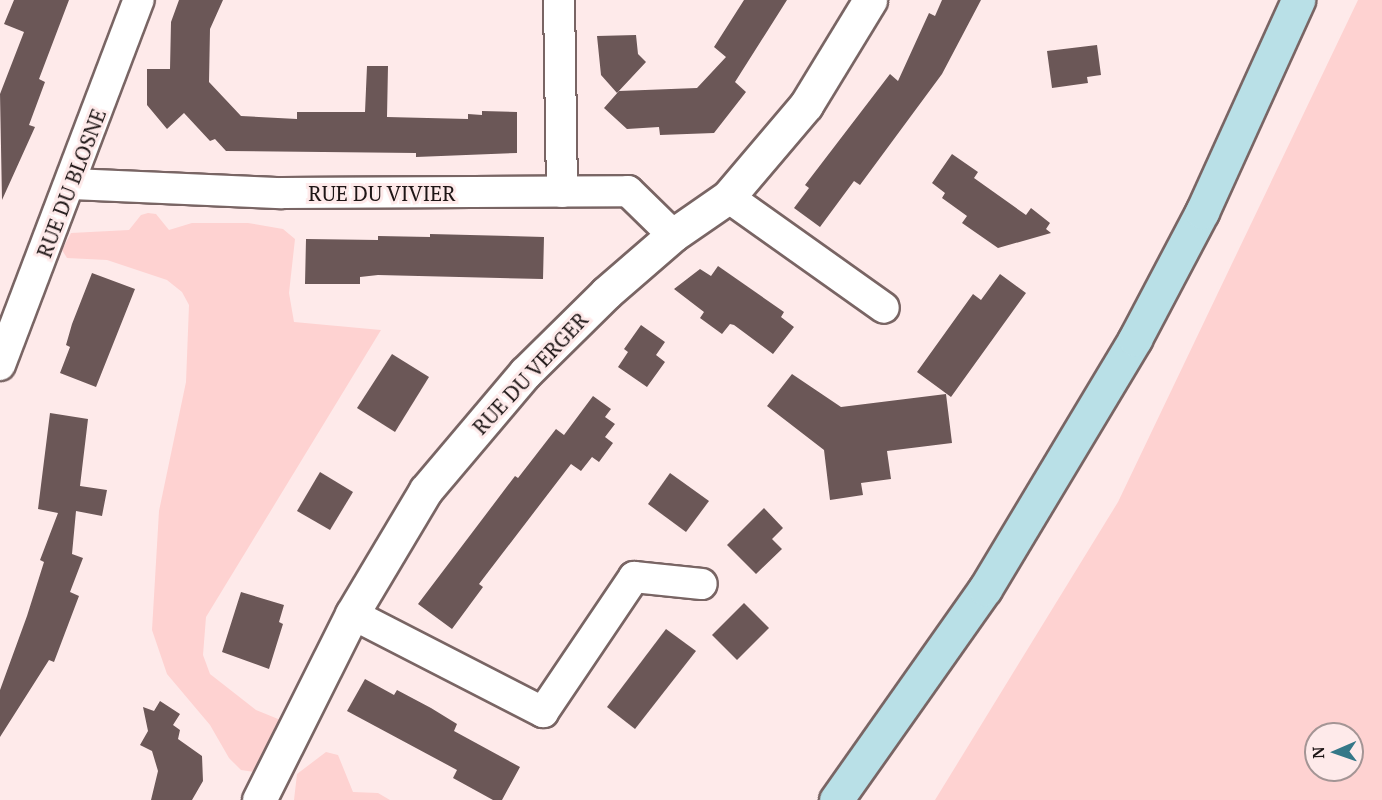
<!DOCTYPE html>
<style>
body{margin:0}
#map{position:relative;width:1382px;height:800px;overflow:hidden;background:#feeaea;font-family:"PT Serif",serif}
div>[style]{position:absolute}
.green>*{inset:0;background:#fed2d1}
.building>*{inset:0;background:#6b5757}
.roads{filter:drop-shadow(2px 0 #796564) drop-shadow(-2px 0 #796564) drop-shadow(0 2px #796564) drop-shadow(0 -2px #796564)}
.minor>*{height:30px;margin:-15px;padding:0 15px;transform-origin:15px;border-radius:15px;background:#fff}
.tertiary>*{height:33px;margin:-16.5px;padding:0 16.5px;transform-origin:16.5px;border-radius:16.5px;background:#fff}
.secondary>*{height:33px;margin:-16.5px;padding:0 16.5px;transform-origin:16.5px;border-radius:16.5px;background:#b9e0e7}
span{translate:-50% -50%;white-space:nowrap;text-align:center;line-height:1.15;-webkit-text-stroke:6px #feeaea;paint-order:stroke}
.street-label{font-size:21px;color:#1e1616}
.north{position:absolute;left:1304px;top:722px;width:60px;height:60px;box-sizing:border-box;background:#feeaea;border:2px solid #a49595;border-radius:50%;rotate:268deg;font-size:16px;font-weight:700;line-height:24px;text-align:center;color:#1e1616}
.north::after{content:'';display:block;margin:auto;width:21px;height:27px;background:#357888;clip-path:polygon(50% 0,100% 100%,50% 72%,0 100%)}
</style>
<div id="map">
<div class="green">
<i style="clip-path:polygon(evenodd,1358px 0,1382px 0,1382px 800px,935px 800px,1118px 502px,1358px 0,1316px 734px,1352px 734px,1352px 770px,1316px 770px,1316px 734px)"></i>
<i style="clip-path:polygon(148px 213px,156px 214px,169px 230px,192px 223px,248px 223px,283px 229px,295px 239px,289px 293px,294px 322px,381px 330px,206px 617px,203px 655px,210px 674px,256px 710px,283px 721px,262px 773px,241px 770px,229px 758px,210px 725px,167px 674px,152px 630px,159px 511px,186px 382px,189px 305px,182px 292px,167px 280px,107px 260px,67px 258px,62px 250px,71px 233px,129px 230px,141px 215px)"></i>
<i style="clip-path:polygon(326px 752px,338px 755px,353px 792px,378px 793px,390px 800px,294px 800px,297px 774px)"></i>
</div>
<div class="building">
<i style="clip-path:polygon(14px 0,69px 0,39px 79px,45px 82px,29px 125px,35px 127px,2px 200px,0 94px,24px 32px,4px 24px)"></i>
<i style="clip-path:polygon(179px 0,223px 0,210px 29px,209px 82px,241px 116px,297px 119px,297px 112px,365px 112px,367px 66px,388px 66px,387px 117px,468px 119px,468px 114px,482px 115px,482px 111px,517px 112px,517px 153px,416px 157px,416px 153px,226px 151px,215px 139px,210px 141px,184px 113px,167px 129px,147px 105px,147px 69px,170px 69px,171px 22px)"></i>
<i style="clip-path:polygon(744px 0,787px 0,735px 82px,746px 92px,714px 133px,660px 135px,659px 127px,627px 129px,604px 108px,619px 91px,697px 88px,726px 57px,714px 47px)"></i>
<i style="clip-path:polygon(942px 0,981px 0,942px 74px,860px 185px,854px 181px,820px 227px,794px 208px,809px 188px,805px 185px,890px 74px,898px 81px,929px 13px,935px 16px)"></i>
<i style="clip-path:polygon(636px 35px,638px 54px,646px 62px,617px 93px,601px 75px,597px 36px)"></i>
<i style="clip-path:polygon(1097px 45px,1101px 75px,1087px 77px,1088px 83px,1052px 88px,1047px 51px)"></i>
<i style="clip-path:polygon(952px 154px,978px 172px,974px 178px,1026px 215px,1031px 208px,1050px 223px,1046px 229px,1051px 233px,998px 248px,962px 223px,967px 216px,942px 198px,945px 193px,932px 183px)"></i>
<i style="clip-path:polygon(430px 234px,544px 237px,543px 279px,378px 275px,360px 277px,360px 284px,305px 284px,306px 239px,378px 240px,378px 236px,430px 237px)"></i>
<i style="clip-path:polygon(718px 266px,784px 312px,781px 317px,794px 327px,773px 354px,734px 325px,730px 324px,722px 334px,700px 318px,704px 312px,674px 289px,700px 269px,711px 276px)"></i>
<i style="clip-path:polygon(92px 273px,135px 289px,96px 387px,60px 373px,70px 347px,66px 345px,72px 324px)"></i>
<i style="clip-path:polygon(1000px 274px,1026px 293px,951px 397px,917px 372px,973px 294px,981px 300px)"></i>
<i style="clip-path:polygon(641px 325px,665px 342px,656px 355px,665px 362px,647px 387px,618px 367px,628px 352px,624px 349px)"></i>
<i style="clip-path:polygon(392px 354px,429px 377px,395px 432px,357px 408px)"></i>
<i style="clip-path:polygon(792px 374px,841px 407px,946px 394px,952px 443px,887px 451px,891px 479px,861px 483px,863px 495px,830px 500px,824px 450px,767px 406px)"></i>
<i style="clip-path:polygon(593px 396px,611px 409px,605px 417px,615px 424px,605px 437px,613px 443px,599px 462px,592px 457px,581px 471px,571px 464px,479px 584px,483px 587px,452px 629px,418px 604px,515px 476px,518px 478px,556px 429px,564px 435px)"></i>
<i style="clip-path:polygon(50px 413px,88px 419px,80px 486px,107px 490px,102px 516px,76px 511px,72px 554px,83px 558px,70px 592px,79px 596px,54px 662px,49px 660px,0 737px,0 690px,27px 616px,44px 562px,40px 560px,58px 513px,38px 509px)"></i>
<i style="clip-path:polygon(320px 472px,353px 492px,330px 530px,297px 511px)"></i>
<i style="clip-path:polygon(670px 473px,709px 501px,686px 532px,648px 504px)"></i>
<i style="clip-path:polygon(764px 508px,783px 528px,772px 539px,782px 549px,756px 574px,727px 545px)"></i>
<i style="clip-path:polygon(241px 592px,284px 605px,279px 622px,283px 624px,269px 669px,222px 652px)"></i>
<i style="clip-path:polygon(744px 603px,769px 628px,737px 660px,712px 635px)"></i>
<i style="clip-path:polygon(666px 629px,696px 651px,635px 729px,607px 707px)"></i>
<i style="clip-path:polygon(365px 679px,394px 695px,397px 690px,431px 708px,457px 724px,454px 731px,520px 767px,502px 800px,493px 800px,453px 778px,457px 770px,347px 711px)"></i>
<i style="clip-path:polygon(160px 701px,180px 714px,173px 725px,180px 730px,178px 739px,202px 756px,203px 781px,192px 800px,151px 800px,158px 771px,152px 751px,140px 745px,148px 731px,143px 707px,154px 711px)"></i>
</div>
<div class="roads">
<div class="minor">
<i style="left:559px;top:0;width:192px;rotate:89.1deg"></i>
<i style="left:72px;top:184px;width:210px;rotate:2.5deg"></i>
<i style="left:282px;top:193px;width:346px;rotate:-0.3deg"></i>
<i style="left:628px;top:191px;width:63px;rotate:44.4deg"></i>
<i style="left:728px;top:197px;width:191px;rotate:35.4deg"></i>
<i style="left:0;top:365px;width:391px;rotate:-69.2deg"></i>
<i style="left:352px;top:614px;width:215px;rotate:27.2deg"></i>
<i style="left:543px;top:712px;width:163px;rotate:-56deg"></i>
<i style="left:634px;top:577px;width:68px;rotate:5.9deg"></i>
</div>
<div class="tertiary">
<i style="left:259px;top:800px;width:208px;rotate:-63.4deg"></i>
<i style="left:352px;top:614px;width:144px;rotate:-59.2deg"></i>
<i style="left:426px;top:490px;width:153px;rotate:-49.8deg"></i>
<i style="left:525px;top:373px;width:114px;rotate:-44.6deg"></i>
<i style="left:606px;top:293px;width:89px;rotate:-40.9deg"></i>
<i style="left:673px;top:235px;width:67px;rotate:-34.6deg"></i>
<i style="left:728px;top:197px;width:121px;rotate:-49.7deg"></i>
<i style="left:806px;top:105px;width:123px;rotate:-58.6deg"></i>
</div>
<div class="secondary">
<i style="left:836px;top:800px;width:258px;rotate:-54.8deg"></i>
<i style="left:985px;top:589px;width:292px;rotate:-59deg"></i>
<i style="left:1135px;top:339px;width:144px;rotate:-62.2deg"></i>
<i style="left:1202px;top:212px;width:233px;rotate:-65.6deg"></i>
</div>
</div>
<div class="street-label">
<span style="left:71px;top:183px;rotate:-69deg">RUE DU BLOSNE</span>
<span style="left:382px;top:193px">RUE DU VIVIER</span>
<span style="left:530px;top:373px;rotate:-47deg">RUE DU VERGER</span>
</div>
<div class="north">N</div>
</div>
